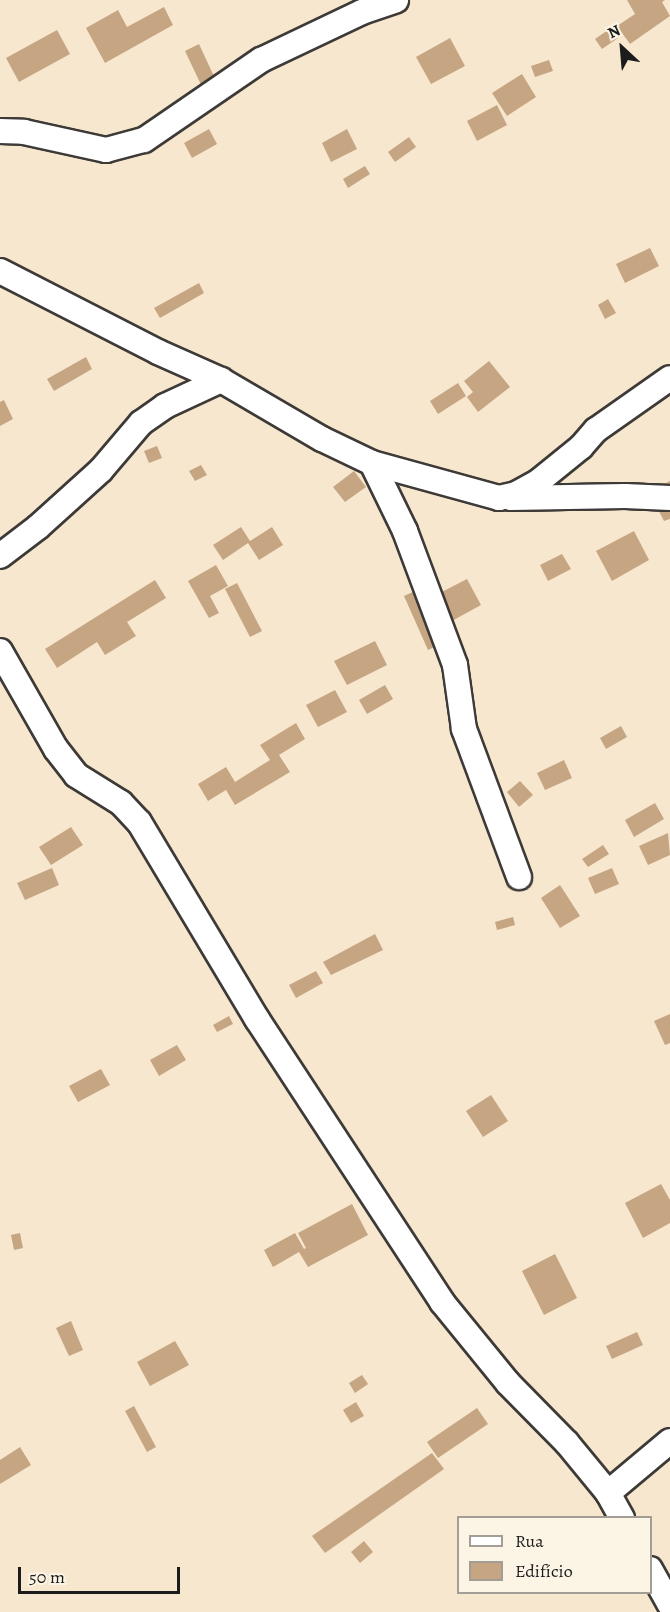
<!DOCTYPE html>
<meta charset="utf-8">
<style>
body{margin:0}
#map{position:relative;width:670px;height:1612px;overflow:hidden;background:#f7e7cf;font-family:Alegreya,serif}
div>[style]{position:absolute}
.building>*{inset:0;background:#c6a582}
.roads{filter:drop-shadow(2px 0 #3d3a37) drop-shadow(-2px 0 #3d3a37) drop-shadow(0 2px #3d3a37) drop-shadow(0 -2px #3d3a37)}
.street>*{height:24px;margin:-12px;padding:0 12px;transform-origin:12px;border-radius:12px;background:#fff}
span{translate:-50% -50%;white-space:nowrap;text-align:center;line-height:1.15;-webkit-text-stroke:4.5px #fcf5e5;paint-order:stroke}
.legend{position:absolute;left:457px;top:1516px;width:195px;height:78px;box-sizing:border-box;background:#fcf5e5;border:2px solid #a29e95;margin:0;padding:8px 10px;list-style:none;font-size:18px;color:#1c1c1c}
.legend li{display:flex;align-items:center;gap:12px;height:30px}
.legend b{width:30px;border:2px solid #a29e95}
.north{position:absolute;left:592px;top:18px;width:60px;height:60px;-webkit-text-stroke:4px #fcf5e5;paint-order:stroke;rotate:334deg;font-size:16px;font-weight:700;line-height:24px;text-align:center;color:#1c1c1c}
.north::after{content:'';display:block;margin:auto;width:21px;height:27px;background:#1c1c1c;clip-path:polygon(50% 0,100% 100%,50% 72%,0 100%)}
.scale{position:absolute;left:18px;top:1567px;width:162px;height:27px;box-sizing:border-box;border:3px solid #1c1c1c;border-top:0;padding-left:8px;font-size:18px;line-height:21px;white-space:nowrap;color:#1c1c1c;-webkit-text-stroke:4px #fcf5e5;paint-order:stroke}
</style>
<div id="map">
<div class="building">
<i style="clip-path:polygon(627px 0,665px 0,662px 2px,670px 16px,630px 44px,617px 26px,635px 14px)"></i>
<i style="clip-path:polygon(164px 7px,173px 25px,105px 63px,86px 28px,118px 10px,127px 27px)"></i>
<i style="clip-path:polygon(614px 26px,621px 36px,602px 49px,595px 39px)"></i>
<i style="clip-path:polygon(57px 30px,70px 54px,19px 82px,6px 58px)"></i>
<i style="clip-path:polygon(450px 38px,465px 66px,431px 84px,416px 57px)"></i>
<i style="clip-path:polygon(199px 44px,218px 85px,204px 91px,185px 51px)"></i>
<i style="clip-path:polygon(549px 60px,553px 71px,535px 77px,531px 66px)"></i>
<i style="clip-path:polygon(522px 74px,536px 97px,507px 116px,492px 93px)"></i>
<i style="clip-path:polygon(497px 105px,507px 125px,477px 141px,467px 121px)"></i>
<i style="clip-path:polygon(209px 129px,217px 144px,192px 158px,184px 143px)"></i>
<i style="clip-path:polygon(347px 129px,357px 149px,331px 162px,322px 143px)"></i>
<i style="clip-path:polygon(409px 137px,416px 147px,395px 162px,388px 152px)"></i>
<i style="clip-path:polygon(365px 166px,370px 174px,348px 188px,343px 179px)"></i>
<i style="clip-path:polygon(650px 248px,659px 266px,625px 283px,616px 264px)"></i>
<i style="clip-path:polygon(199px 283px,204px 293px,160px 318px,154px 308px)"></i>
<i style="clip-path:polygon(608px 299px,616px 313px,605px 319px,598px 305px)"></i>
<i style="clip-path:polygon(86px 357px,92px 369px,54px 391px,47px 379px)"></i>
<i style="clip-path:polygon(489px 361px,510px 387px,478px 412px,467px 397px,473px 392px,464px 381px)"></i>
<i style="clip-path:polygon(458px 383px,466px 396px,438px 414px,430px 401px)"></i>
<i style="clip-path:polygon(4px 400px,13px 419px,0 426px,0 402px)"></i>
<i style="clip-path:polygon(157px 446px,162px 458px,149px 463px,144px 451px)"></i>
<i style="clip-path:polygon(201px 465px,207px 475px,195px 481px,189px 471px)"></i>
<i style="clip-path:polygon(354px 471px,366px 487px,345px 502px,333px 487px)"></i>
<i style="clip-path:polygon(670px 481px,670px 519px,664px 521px,649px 492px)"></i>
<i style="clip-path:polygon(241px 527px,250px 541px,272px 527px,283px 545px,259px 560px,248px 543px,223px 560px,213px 545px)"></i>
<i style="clip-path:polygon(634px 531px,649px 560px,612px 581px,596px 551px)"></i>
<i style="clip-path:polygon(562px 554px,571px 569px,548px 581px,540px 565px)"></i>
<i style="clip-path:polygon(216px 565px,228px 586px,210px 596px,219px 613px,209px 618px,188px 581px)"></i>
<i style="clip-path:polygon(467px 579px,481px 605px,450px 622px,436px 595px)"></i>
<i style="clip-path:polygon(155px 580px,166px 598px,127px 622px,136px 636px,105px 655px,97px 642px,57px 668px,45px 649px)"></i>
<i style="clip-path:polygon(237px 583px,262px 631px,250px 637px,225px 589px)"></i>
<i style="clip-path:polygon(415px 591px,439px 645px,428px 650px,404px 596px)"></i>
<i style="clip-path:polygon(375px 641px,387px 665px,347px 685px,334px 661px)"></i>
<i style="clip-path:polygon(385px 685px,393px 699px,367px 714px,359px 700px)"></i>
<i style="clip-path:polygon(335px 690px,347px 712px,318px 727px,306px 705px)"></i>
<i style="clip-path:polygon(296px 723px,305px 739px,279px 755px,290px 772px,235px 805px,226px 790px,208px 801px,198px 784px,226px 767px,235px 782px,270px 760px,260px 745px)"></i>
<i style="clip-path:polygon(621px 726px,627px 737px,606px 749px,600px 738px)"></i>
<i style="clip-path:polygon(564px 760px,572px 778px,545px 790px,537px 773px)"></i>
<i style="clip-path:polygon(520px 781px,533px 795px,519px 807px,507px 792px)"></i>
<i style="clip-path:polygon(655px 803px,664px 819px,634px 837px,625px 820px)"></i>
<i style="clip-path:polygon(71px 827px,83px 845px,51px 865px,39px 847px)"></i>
<i style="clip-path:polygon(668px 833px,670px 855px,648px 865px,639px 846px)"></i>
<i style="clip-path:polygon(603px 845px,609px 854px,588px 867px,582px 859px)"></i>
<i style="clip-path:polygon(52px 868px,59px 885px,25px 900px,17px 883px)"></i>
<i style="clip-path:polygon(612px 868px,619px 884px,595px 894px,588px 878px)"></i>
<i style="clip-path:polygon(560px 885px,580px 916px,560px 928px,541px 898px)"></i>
<i style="clip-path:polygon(513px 917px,515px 925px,497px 930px,495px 922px)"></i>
<i style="clip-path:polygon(375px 934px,383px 950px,331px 975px,323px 962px)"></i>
<i style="clip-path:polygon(316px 971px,323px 983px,296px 998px,289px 985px)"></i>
<i style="clip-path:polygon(670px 1014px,670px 1043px,665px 1045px,654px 1021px)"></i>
<i style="clip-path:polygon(229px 1016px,233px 1024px,217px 1032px,213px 1025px)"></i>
<i style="clip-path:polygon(177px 1045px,186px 1060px,159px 1076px,150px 1060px)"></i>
<i style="clip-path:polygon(101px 1069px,110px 1085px,78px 1102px,69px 1086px)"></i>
<i style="clip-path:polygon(491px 1095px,508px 1121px,483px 1137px,466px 1111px)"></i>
<i style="clip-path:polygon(661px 1184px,670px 1200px,670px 1223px,643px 1238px,625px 1203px)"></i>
<i style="clip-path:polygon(352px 1204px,368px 1235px,308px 1267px,299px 1252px,273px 1267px,264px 1250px,295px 1233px,304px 1249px,306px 1248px,298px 1233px)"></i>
<i style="clip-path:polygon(20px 1233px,23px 1248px,14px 1250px,11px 1235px)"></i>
<i style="clip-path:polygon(555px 1254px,577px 1298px,544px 1315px,522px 1271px)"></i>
<i style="clip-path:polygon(71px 1321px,83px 1350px,69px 1356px,56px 1328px)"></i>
<i style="clip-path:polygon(637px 1332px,643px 1345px,612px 1359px,606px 1346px)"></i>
<i style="clip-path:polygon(175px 1341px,189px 1365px,150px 1386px,137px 1362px)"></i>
<i style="clip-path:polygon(362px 1375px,368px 1384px,355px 1393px,349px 1383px)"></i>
<i style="clip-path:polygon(356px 1402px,364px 1416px,351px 1423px,343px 1410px)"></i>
<i style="clip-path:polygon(134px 1406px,156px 1447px,147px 1452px,125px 1411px)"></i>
<i style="clip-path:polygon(477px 1408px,488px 1424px,438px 1458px,427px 1442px)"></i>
<i style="clip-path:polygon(20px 1447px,31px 1465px,0 1484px,0 1460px)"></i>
<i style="clip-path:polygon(432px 1453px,444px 1469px,325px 1553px,312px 1536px)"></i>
<i style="clip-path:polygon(364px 1541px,373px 1552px,360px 1563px,351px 1552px)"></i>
</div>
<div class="roads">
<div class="street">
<i style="left:0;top:131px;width:24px;rotate:2deg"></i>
<i style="left:24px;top:132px;width:84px;rotate:12.4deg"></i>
<i style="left:106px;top:150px;width:39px;rotate:-15deg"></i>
<i style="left:144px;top:140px;width:142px;rotate:-34.4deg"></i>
<i style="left:261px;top:60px;width:112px;rotate:-25.4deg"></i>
<i style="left:362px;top:12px;width:36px;rotate:-19deg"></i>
<i style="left:0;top:271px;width:178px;rotate:27.1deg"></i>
<i style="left:158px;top:352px;width:69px;rotate:24deg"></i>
<i style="left:221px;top:380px;width:117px;rotate:30.3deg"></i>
<i style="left:322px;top:439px;width:55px;rotate:25.6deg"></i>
<i style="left:372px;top:463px;width:132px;rotate:15.4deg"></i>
<i style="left:499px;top:498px;width:17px;rotate:-13deg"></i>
<i style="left:516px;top:494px;width:26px;rotate:-29deg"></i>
<i style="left:539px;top:481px;width:54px;rotate:-39deg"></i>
<i style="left:581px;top:447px;width:23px;rotate:-49deg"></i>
<i style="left:596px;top:430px;width:90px;rotate:-35.1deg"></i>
<i style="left:372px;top:463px;width:76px;rotate:64.1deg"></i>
<i style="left:405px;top:531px;width:143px;rotate:69.5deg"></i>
<i style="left:455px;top:665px;width:65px;rotate:82deg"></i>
<i style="left:464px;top:729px;width:158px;rotate:69.6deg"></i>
<i style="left:511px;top:498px;width:114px;rotate:-1deg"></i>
<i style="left:625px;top:496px;width:45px;rotate:2.5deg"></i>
<i style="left:0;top:556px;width:48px;rotate:-37.3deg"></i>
<i style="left:38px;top:527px;width:85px;rotate:-42.1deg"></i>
<i style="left:101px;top:470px;width:62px;rotate:-49.6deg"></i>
<i style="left:141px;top:423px;width:29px;rotate:-35deg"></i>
<i style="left:165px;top:406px;width:62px;rotate:-24.9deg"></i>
<i style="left:0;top:651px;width:113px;rotate:60.3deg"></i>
<i style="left:56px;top:749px;width:33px;rotate:52deg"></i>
<i style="left:76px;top:775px;width:53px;rotate:31.9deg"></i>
<i style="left:121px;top:803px;width:26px;rotate:47deg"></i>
<i style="left:139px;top:822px;width:230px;rotate:59.1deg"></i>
<i style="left:257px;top:1019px;width:338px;rotate:56.8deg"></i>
<i style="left:442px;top:1302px;width:104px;rotate:50.8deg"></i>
<i style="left:508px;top:1383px;width:84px;rotate:45.5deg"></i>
<i style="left:567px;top:1443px;width:65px;rotate:50.6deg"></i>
<i style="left:608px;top:1493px;width:29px;rotate:61deg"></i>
<i style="left:608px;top:1493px;width:81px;rotate:-40deg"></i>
<i style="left:650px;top:1569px;width:41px;rotate:60.9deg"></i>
</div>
</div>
<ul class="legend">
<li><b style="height:8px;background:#fff"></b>Rua</li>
<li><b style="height:16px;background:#c6a582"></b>Edifício</li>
</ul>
<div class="north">N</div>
<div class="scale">50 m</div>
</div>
